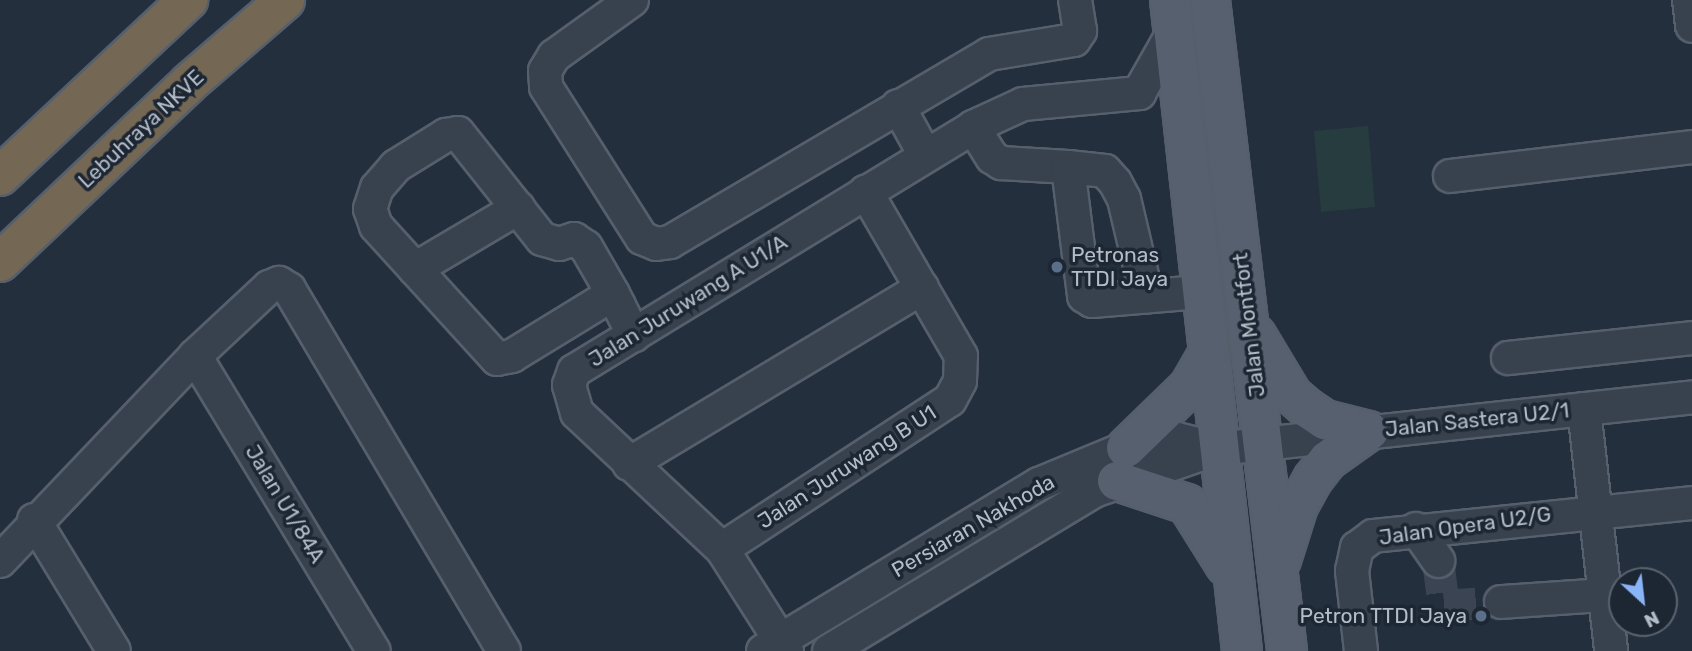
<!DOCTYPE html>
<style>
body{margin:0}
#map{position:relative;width:1692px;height:651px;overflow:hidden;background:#242f3e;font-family:Rubik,sans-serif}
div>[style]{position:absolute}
.green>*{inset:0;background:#263c3f}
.minor-tunnel>*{height:32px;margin-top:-16px;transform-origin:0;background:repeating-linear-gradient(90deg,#3a4453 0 32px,transparent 0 48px)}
.roads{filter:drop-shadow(2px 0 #565f6c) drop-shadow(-2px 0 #565f6c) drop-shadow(0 2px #565f6c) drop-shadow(0 -2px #565f6c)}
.minor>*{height:32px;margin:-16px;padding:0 16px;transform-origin:16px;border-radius:16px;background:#38414e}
.major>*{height:38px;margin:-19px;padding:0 19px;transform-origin:19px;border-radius:19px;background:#56606e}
.highway>*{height:38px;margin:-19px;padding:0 19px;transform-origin:19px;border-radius:19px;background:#746855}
.dots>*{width:19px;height:19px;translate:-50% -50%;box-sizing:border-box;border:4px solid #1d2633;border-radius:50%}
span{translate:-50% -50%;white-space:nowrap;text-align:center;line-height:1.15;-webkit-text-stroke:7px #1d2633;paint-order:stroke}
.street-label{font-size:21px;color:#b4bcc9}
.poi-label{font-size:21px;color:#b4bcc9}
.left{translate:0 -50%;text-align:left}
.right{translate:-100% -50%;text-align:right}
.north{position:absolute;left:1608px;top:567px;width:70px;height:70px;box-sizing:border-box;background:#1d2633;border:2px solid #59626f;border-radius:50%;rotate:153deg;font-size:19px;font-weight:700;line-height:28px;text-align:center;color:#b4bcc9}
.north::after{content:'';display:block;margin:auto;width:24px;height:32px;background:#8ab4f8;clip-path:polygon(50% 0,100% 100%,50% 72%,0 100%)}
</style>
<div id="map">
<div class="green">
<i style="clip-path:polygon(1368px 126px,1375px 207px,1321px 212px,1314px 131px)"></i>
</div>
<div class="minor-tunnel">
<i style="left:1438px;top:561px;width:45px;rotate:82.4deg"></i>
<i style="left:1444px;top:606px;width:57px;rotate:-4deg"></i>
</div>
<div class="roads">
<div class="minor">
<i style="left:632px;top:0;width:96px;rotate:144.3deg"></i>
<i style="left:554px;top:56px;width:17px;rotate:121deg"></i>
<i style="left:545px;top:71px;width:16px;rotate:86deg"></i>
<i style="left:546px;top:87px;width:179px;rotate:57.6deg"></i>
<i style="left:642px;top:238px;width:15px;rotate:23deg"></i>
<i style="left:656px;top:244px;width:14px;rotate:-8deg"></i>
<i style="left:670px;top:242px;width:370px;rotate:-30.5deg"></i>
<i style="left:989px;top:54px;width:86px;rotate:-9.4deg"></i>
<i style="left:1074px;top:40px;width:11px;rotate:-56deg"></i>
<i style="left:1080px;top:31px;width:31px;rotate:-99deg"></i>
<i style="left:1689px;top:0;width:26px;rotate:83deg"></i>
<i style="left:1139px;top:93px;width:69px;rotate:-60.5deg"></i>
<i style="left:898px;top:106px;width:56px;rotate:61.1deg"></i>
<i style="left:973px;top:127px;width:36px;rotate:58deg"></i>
<i style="left:992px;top:157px;width:11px;rotate:34deg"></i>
<i style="left:1001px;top:163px;width:67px;rotate:3.4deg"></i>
<i style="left:1068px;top:167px;width:130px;rotate:82.9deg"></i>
<i style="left:1084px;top:296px;width:9px;rotate:32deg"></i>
<i style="left:1092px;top:301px;width:108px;rotate:-4.8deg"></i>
<i style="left:1068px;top:167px;width:37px;rotate:6deg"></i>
<i style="left:1105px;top:171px;width:15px;rotate:48deg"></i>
<i style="left:1115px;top:182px;width:19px;rotate:62deg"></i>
<i style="left:1124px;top:199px;width:100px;rotate:76.7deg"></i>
<i style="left:1450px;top:176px;width:244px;rotate:-6.8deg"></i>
<i style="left:415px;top:269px;width:120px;rotate:-30.6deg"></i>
<i style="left:613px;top:294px;width:119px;rotate:148.5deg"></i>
<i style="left:512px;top:356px;width:15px;rotate:169deg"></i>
<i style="left:497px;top:359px;width:180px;rotate:-132.3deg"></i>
<i style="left:376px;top:226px;width:18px;rotate:-109deg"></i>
<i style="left:370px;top:209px;width:22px;rotate:-72deg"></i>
<i style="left:377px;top:188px;width:29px;rotate:-49deg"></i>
<i style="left:396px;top:166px;width:59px;rotate:-31.8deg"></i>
<i style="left:446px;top:135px;width:12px;rotate:-9deg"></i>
<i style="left:458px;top:133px;width:135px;rotate:51.6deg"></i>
<i style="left:542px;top:239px;width:18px;rotate:16deg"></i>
<i style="left:559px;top:244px;width:16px;rotate:-18deg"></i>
<i style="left:574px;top:239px;width:14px;rotate:34deg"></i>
<i style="left:586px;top:247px;width:54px;rotate:60.1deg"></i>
<i style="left:613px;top:294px;width:13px;rotate:63deg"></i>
<i style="left:619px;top:306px;width:33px;rotate:63deg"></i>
<i style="left:195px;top:356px;width:345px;rotate:58.8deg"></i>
<i style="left:1508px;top:358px;width:185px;rotate:-6.2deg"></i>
<i style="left:1584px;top:409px;width:244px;rotate:83.6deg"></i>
<i style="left:629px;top:464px;width:342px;rotate:-31deg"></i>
<i style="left:34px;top:520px;width:153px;rotate:58.6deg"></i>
<i style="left:1416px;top:529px;width:39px;rotate:55deg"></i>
<i style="left:722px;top:549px;width:272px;rotate:-33.2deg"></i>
<i style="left:950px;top:400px;width:21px;rotate:-62deg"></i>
<i style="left:960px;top:381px;width:25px;rotate:-88deg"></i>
<i style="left:961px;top:356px;width:190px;rotate:-120.1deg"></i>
<i style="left:0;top:561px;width:283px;rotate:-46.4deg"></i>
<i style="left:195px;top:356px;width:101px;rotate:-43deg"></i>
<i style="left:269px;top:287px;width:11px;rotate:-22deg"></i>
<i style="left:279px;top:283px;width:12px;rotate:31deg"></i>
<i style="left:289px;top:289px;width:421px;rotate:59.3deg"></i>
<i style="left:1501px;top:602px;width:103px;rotate:-3.9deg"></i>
<i style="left:763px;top:651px;width:323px;rotate:-31.2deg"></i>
<i style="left:1039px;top:484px;width:94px;rotate:-22.5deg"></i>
<i style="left:1126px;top:448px;width:52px;rotate:-10deg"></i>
<i style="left:1177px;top:439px;width:41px;rotate:14deg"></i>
<i style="left:787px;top:651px;width:121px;rotate:-122.5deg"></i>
<i style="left:722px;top:549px;width:199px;rotate:-136.8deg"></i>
<i style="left:577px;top:413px;width:29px;rotate:-106deg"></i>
<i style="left:569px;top:385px;width:15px;rotate:-70deg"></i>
<i style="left:574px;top:371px;width:468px;rotate:-31.4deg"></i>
<i style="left:973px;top:127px;width:55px;rotate:-24.7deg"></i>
<i style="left:1023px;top:104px;width:117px;rotate:-5.4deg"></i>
<i style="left:829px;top:651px;width:310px;rotate:-31.1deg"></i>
<i style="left:1094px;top:491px;width:130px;rotate:-18.9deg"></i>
<i style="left:1217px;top:449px;width:478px;rotate:-6.2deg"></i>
<i style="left:1361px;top:651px;width:81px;rotate:-96.4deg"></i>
<i style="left:1352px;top:571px;width:24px;rotate:-78deg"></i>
<i style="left:1357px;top:548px;width:20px;rotate:-37deg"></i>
<i style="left:1373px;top:536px;width:321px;rotate:-5.9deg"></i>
</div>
<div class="major">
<i style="left:1170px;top:0;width:655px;rotate:83.69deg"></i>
<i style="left:1210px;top:0;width:656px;rotate:83.25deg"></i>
<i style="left:1256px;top:335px;width:70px;rotate:59deg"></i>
<i style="left:1292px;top:395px;width:20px;rotate:41deg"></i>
<i style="left:1307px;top:408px;width:22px;rotate:34deg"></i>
<i style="left:1325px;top:420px;width:45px;rotate:14deg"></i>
<i style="left:1126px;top:448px;width:88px;rotate:-44.1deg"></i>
<i style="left:1189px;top:387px;width:36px;rotate:-60deg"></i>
<i style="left:1117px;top:481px;width:74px;rotate:18.2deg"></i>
<i style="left:1187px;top:504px;width:73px;rotate:57.8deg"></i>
<i style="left:1281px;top:560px;width:57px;rotate:-72.5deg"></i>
<i style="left:1298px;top:506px;width:31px;rotate:-61deg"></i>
<i style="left:1313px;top:479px;width:24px;rotate:-52deg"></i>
<i style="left:1328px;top:460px;width:50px;rotate:-35.3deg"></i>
</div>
<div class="highway">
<i style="left:0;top:176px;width:258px;rotate:-43.1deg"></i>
<i style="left:0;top:262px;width:260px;rotate:-43.4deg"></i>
<i style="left:189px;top:83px;width:127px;rotate:-40.8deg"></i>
</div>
</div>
<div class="dots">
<i style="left:1057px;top:267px;background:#5c6f8a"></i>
<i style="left:1481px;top:616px;background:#5c6f8a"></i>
</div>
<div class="street-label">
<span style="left:141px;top:129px;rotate:-43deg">Lebuhraya NKVE</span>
<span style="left:688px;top:301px;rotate:-32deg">Jalan Juruwang A U1/A</span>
<span style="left:1249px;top:325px;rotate:-97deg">Jalan Montfort</span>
<span style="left:1477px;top:420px;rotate:-6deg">Jalan Sastera U2/1</span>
<span style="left:847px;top:467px;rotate:-33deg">Jalan Juruwang B U1</span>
<span style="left:285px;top:504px;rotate:59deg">Jalan U1/84A</span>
<span style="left:973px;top:526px;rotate:-30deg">Persiaran Nakhoda</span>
<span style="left:1465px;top:526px;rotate:-8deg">Jalan Opera U2/G</span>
</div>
<div class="poi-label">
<span class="left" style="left:1071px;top:267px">Petronas<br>TTDI Jaya</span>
<span class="right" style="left:1467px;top:616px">Petron TTDI Jaya</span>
</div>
<div class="north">N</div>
</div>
